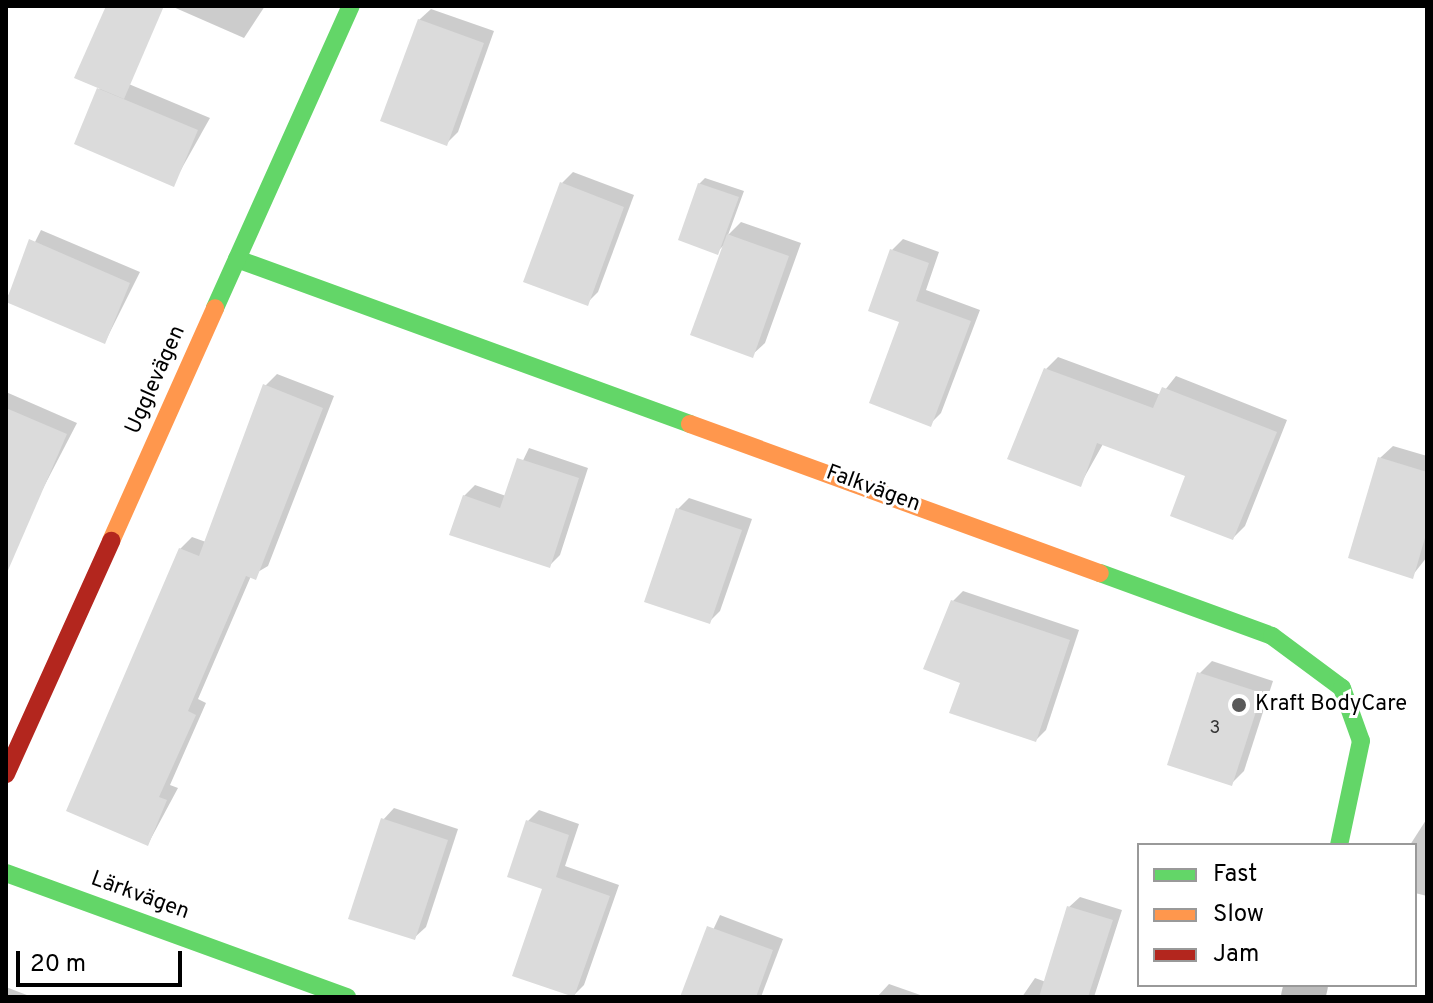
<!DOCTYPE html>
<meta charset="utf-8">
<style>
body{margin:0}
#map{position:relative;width:1433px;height:1003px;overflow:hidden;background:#fff;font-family:Overpass,sans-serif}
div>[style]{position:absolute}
.shadow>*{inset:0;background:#0003}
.building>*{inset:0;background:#dbdbdb}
.street>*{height:44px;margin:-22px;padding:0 22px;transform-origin:22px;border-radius:22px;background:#bcbcbc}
.fast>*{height:18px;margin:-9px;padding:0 9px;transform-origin:9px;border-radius:9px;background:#63d668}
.slow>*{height:18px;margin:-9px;padding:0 9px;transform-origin:9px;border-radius:9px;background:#ff974d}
.jam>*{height:18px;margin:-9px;padding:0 9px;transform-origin:9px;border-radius:9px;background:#b3261e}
.dots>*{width:22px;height:22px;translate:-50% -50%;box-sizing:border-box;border:4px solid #fff;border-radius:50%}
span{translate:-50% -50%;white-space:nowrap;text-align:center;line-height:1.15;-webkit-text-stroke:6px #fff;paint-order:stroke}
.number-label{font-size:18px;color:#373737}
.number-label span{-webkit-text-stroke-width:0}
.street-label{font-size:22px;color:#000}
.poi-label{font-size:22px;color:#000}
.left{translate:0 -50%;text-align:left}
.frame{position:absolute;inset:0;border:8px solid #000;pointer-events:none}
.legend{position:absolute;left:1137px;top:843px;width:280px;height:144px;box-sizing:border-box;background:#fff;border:2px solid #999;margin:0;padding:10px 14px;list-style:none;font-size:24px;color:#000}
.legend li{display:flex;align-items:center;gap:16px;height:40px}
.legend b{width:40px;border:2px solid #999}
.scale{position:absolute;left:16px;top:951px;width:166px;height:36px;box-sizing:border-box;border:4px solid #000;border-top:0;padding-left:10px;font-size:24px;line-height:28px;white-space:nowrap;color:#000;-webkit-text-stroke:6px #fff;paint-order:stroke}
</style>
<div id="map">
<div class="shadow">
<i style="clip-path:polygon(171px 6px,265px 6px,244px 38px)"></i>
<i style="clip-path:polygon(431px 9px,494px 31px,458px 132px,447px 143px,419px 20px)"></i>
<i style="clip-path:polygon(112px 77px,210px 118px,173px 184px,99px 89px)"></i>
<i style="clip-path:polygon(573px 172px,634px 195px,598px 292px,587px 303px,562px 183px)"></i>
<i style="clip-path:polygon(705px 178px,744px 191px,728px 235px,741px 222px,801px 243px,765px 343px,752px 355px,724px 245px,717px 252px,699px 184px)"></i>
<i style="clip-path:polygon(41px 230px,140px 272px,105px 342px,6px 300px)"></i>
<i style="clip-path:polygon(903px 239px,939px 252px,926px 290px,980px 310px,941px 413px,930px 424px,901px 321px,892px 250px)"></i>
<i style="clip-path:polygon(1058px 357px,1161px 395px,1176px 376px,1287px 420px,1245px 526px,1233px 538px,1188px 475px,1103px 444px,1080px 485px,1046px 369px)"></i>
<i style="clip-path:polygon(277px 374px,334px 396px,268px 566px,251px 576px,198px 699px,206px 703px,170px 785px,178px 788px,148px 844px,180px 549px,192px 537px,206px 542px,265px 386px)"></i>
<i style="clip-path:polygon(6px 392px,77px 423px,37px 500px,6px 487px)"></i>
<i style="clip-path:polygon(1393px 446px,1427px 456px,1427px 557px,1412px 576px,1380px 458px)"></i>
<i style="clip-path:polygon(529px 448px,588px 468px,560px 555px,549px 566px,464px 496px,475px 485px,506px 496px)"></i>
<i style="clip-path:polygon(689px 498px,752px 519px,720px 611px,709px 622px,646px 601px,678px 509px)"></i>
<i style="clip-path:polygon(963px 591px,1079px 630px,1046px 730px,1036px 740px,963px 682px,953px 601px)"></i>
<i style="clip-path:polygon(1212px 661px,1273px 681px,1244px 771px,1231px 784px,1199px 674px)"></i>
<i style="clip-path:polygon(394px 808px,458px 829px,426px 927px,414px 938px,383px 820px)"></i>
<i style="clip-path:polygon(539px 810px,579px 824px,565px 866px,619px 885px,584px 985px,573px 996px,528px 821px)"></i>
<i style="clip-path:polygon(1426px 820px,1427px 820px,1427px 896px,1415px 893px,1410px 845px)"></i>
<i style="clip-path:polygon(1080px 897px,1122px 910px,1094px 997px,1022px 997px,1035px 978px,1046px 982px,1069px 907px)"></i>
<i style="clip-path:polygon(720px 915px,783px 939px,761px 997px,682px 997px)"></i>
<i style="clip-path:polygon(889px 984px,926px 997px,877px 997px)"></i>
<i style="clip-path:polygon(6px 987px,32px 997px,6px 997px)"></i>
</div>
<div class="building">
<i style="clip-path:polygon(106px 6px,164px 6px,124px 99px,74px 78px)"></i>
<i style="clip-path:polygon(418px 19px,484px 43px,447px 146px,380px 121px)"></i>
<i style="clip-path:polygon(97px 88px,198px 130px,174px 187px,74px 144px)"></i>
<i style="clip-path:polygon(560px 182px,624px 207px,588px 306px,523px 282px)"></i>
<i style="clip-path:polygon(698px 183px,739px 197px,718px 255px,678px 240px)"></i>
<i style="clip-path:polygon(727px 234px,789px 256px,753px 358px,690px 335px)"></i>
<i style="clip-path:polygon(29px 239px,130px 283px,105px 344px,6px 302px)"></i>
<i style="clip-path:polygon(890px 249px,929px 263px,916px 301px,971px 321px,931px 427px,869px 403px,899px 322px,868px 311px)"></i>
<i style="clip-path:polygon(1044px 368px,1153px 408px,1162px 387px,1277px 432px,1233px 540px,1170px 516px,1185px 476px,1097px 443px,1081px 487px,1007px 459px)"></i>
<i style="clip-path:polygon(263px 384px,323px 408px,256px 580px,246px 576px,188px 711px,196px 715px,159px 797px,167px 800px,148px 846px,66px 811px,179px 548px,199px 556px)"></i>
<i style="clip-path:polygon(6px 408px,67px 434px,6px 575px)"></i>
<i style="clip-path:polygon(1378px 457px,1427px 472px,1427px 531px,1413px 579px,1348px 558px)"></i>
<i style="clip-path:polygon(517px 458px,579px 478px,550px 568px,449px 535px,463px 495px,500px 508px)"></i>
<i style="clip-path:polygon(676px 508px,742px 530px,710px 624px,644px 602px)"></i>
<i style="clip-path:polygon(951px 600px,1070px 640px,1036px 742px,949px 713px,960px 683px,923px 669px)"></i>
<i style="clip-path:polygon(1197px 672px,1262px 693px,1232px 786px,1167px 765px)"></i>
<i style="clip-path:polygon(381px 818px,448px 840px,415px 940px,348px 919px)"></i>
<i style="clip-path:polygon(526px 820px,569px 835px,556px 877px,610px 896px,574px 997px,512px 976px,542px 889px,507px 877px)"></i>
<i style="clip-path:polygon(1067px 906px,1113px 920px,1088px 997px,1039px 997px)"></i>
<i style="clip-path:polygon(707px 926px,773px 950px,756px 997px,680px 997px)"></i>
</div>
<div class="street">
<i style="left:1303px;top:997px;width:12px;rotate:-76deg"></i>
</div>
<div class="fast">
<i style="left:237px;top:259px;width:482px;rotate:20deg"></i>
<i style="left:215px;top:308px;width:331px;rotate:-65.8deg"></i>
<i style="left:1100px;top:573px;width:183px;rotate:20.1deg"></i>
<i style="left:1272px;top:636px;width:87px;rotate:36.6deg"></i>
<i style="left:1342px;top:688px;width:56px;rotate:70.3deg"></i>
<i style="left:1361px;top:741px;width:106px;rotate:101.9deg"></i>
<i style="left:6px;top:873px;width:363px;rotate:20deg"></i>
</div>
<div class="slow">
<i style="left:690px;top:424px;width:436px;rotate:20deg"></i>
<i style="left:111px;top:541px;width:255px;rotate:-65.9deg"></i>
</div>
<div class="jam">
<i style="left:6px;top:774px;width:256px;rotate:-65.7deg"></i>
</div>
<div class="dots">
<i style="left:1239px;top:705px;background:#595959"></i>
</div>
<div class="number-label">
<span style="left:1215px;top:729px">3</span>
</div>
<div class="street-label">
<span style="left:156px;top:380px;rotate:-66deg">Ugglevägen</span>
<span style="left:873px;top:489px;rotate:20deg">Falkvägen</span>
<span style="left:140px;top:896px;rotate:20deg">Lärkvägen</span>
</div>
<div class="poi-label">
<span class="left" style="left:1255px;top:705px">Kraft BodyCare</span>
</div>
<div class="frame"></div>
<ul class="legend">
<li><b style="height:10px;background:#63d668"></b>Fast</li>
<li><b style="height:10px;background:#ff974d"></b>Slow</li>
<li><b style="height:10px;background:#b3261e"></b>Jam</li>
</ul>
<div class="scale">20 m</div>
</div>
